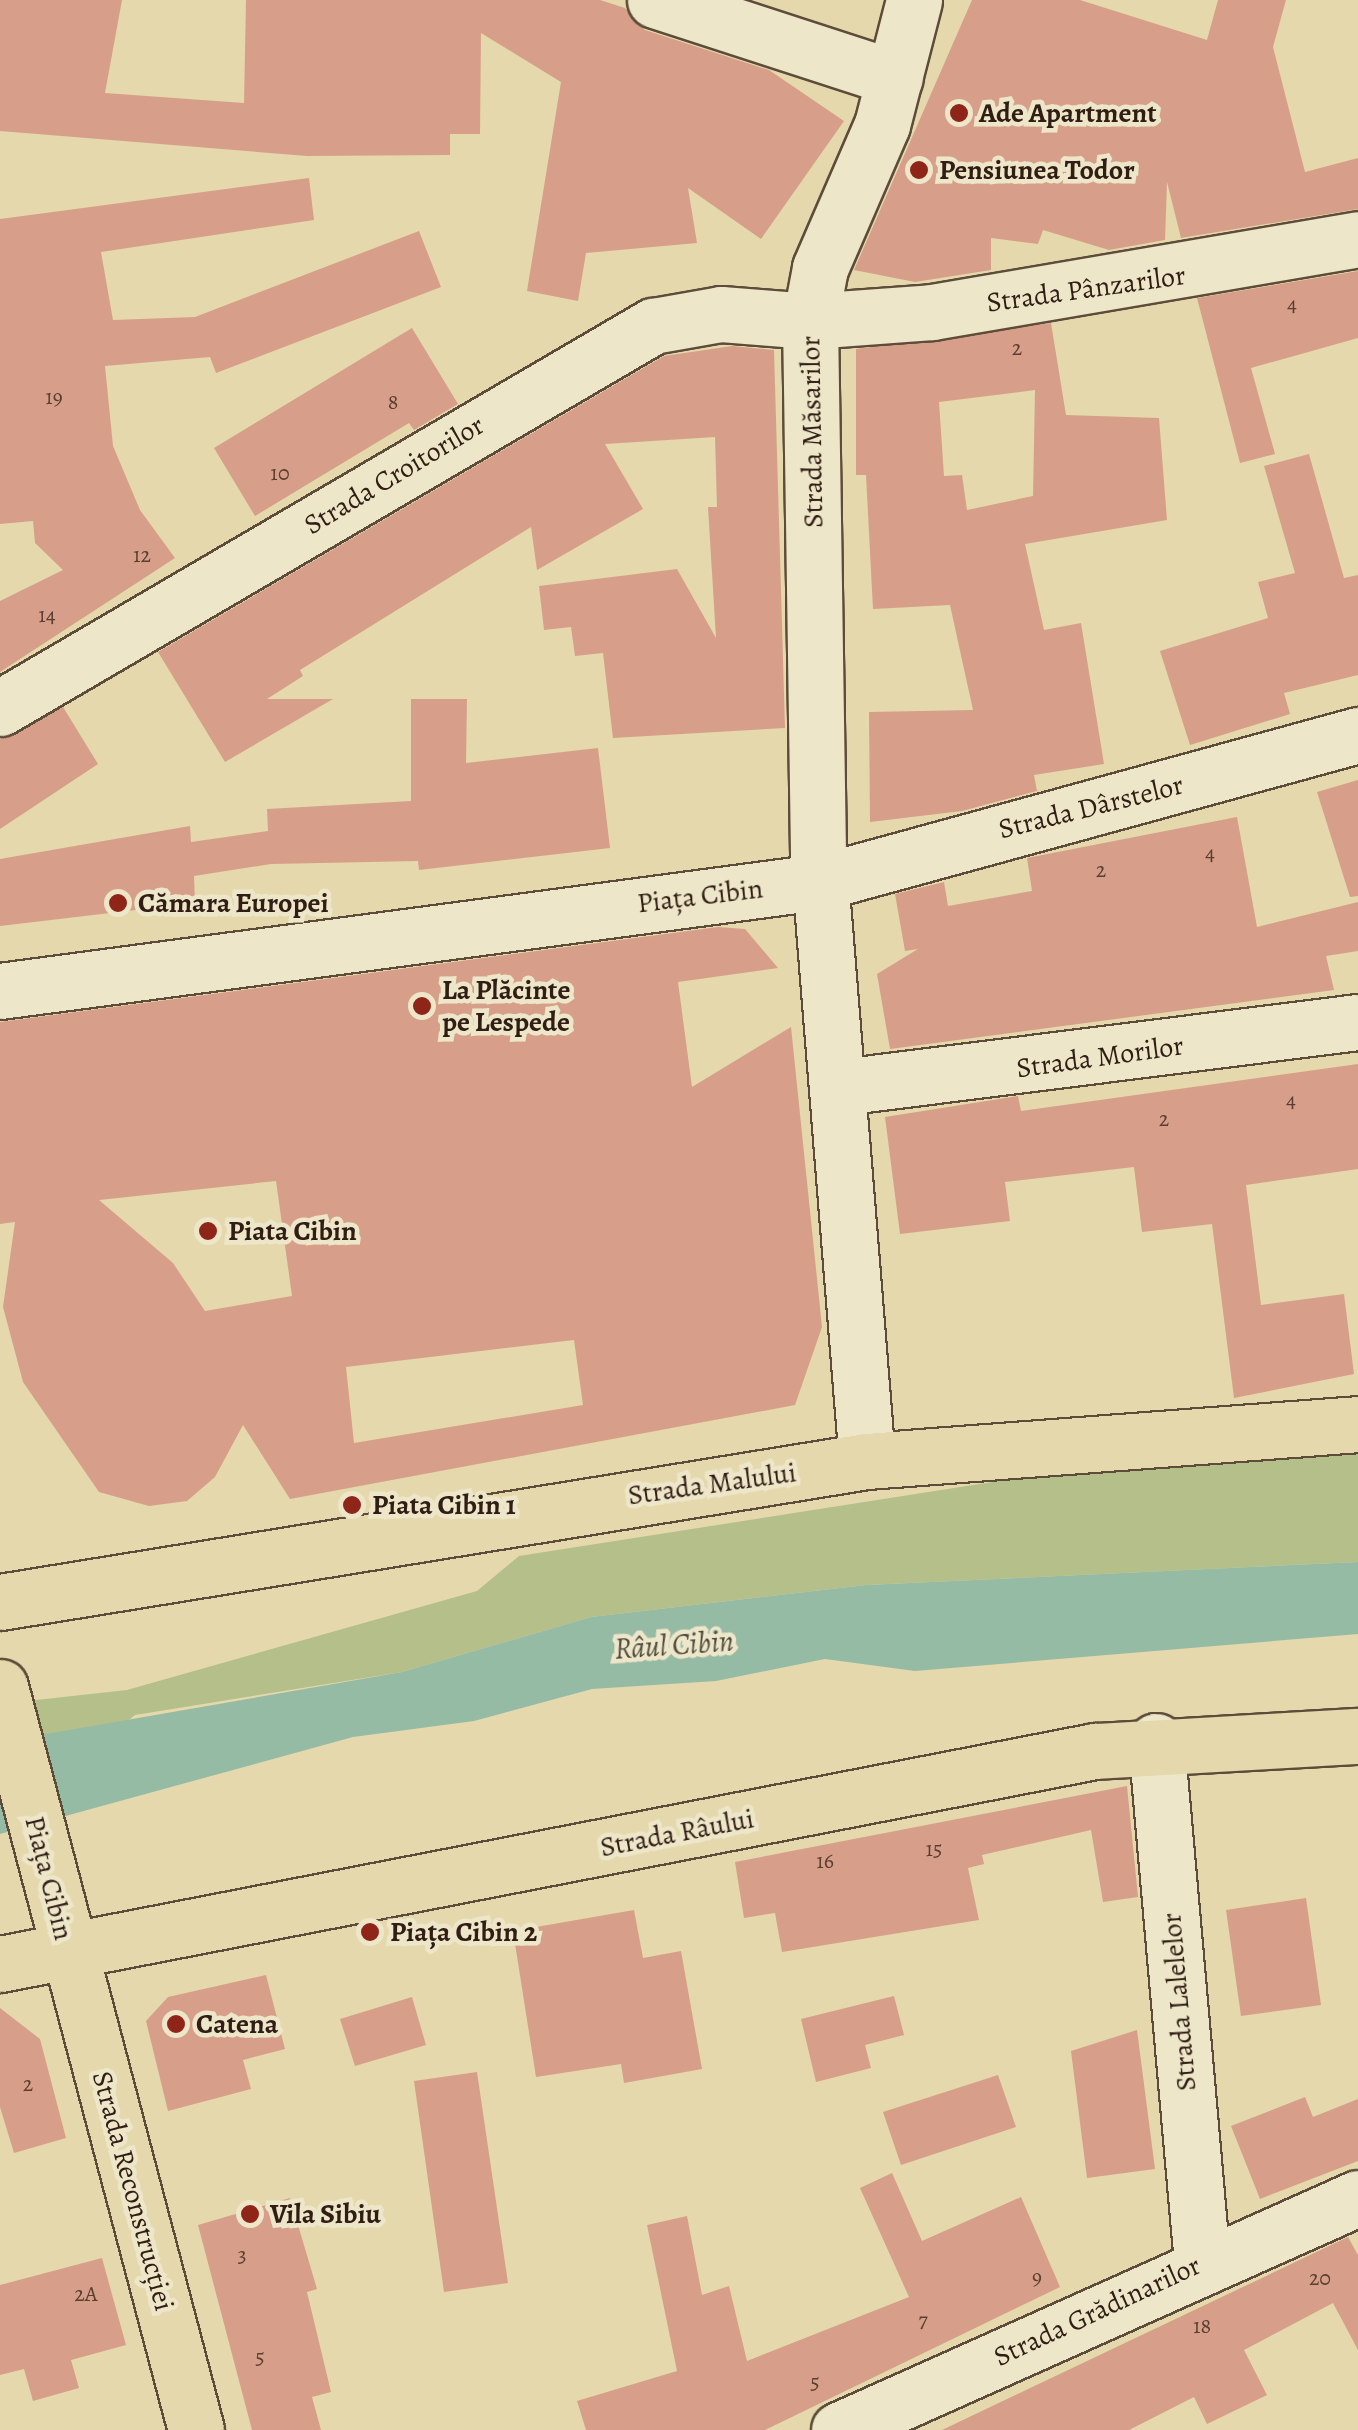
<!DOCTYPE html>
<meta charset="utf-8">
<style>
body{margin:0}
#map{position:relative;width:1358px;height:2430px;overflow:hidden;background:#e4d8ac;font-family:Alegreya,serif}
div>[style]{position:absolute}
.green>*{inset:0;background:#b4bf8a}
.water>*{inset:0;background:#96bba5}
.building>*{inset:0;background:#d79f89}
.roads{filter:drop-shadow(2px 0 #5d4c39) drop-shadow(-2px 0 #5d4c39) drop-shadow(0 2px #5d4c39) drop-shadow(0 -2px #5d4c39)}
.minor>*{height:55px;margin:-27.5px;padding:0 27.5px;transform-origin:27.5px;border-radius:27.5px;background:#ede6c9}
.major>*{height:55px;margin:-27.5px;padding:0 27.5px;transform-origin:27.5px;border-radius:27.5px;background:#e4d8ac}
.dots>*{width:28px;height:28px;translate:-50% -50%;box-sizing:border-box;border:5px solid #ede6c9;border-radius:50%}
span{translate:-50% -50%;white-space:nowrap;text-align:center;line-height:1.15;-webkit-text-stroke:9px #ede6c9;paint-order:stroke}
.number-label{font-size:22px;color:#5a3e30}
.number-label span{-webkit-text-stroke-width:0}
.poi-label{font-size:28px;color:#301d13;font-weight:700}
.left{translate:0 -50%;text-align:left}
.street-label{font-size:28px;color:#301d13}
.water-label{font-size:30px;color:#4f4c3f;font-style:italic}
</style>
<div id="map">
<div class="green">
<i style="clip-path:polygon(1358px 1425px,1358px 1562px,866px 1585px,591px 1617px,402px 1672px,135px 1715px,0 1823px,0 1704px,127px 1690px,477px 1591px,519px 1556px)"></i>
</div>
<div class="water">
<i style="clip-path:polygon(1358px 1562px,1358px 1634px,915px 1671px,825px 1659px,716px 1681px,592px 1689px,474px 1721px,353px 1737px,0 1834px,0 1742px,402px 1672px,591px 1617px,866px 1585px)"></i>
</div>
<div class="building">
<i style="clip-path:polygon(0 0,122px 0,105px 93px,244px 103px,246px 0,600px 0,625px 8px,645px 30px,769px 70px,844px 121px,761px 239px,688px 188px,697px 243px,586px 253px,578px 301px,527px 291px,561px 82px,481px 33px,480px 134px,450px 134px,450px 155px,307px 156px,0 131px)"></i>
<i style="clip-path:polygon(972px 0,1080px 0,1207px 40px,1218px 0,1286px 0,1273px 47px,1305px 172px,1358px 158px,1358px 209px,1181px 238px,1167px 182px,1165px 240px,1109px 250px,1043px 230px,1038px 244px,991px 238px,991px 270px,915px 282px,854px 270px)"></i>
<i style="clip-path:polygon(309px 178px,314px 220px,101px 252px,113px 320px,195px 317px,419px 231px,441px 287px,216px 373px,210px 357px,105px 366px,113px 446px,140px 510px,175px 558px,0 672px,0 601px,63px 570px,35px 543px,33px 521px,0 524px,0 219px)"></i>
<i style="clip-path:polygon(1358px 271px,1358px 338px,1251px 368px,1275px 454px,1240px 463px,1197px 298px)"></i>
<i style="clip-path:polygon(evenodd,1051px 323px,1066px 415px,1159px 418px,1167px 520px,1025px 544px,1044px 630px,1081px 623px,1104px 764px,1034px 775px,1037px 791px,962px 811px,870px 822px,869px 712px,973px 710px,950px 605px,873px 609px,866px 475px,856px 475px,856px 349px,1051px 323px,1035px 390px,1033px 496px,967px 510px,962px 475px,944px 476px,939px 402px,1035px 390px)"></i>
<i style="clip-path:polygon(412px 328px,458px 404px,414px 430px,409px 423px,255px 516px,214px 448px)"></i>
<i style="clip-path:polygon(732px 346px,774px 350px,785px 728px,613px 738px,603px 653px,575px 656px,571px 627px,544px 630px,539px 586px,677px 569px,716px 638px,708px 507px,717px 507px,715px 437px,605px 444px,643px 509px,537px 570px,531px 527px,300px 670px,303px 676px,267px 699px,333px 699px,225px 762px,158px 652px,664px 356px)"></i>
<i style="clip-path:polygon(1309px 454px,1344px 578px,1358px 575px,1358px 675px,1284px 693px,1290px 714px,1190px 745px,1160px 651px,1268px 618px,1258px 582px,1295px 573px,1264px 466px)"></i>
<i style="clip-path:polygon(411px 699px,467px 699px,466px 763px,598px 748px,610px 848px,419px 870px,418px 861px,271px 864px,194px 876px,195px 903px,0 926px,0 859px,190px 826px,191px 842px,268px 831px,267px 809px,411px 801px)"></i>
<i style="clip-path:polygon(63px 707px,98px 764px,0 829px,0 739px)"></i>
<i style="clip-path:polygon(1358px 780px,1358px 896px,1350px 897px,1317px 792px)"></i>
<i style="clip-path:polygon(1237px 817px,1257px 927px,1358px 902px,1358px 951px,1326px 956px,1334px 990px,890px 1049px,877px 974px,918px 949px,905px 951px,895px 894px,944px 882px,948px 906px,1032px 891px,1027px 858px)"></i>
<i style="clip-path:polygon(evenodd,718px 927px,745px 929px,778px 968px,678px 982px,692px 1087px,791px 1027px,822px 1327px,795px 1405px,290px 1499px,243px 1425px,215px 1477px,187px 1501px,149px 1506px,99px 1492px,23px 1382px,3px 1307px,15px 1222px,0 1224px,0 1022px,718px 927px,276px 1181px,292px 1296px,205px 1311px,173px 1263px,99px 1200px,276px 1181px,718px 927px,574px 1340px,583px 1405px,354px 1443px,346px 1367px,574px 1340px)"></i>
<i style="clip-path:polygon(1358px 1064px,1358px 1169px,1246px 1185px,1261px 1305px,1344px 1294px,1354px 1374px,1234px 1398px,1212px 1224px,1142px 1232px,1134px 1167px,1005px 1182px,1010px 1221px,900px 1234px,885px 1117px,1018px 1096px,1021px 1111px)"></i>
<i style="clip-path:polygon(1127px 1786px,1138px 1897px,1103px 1902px,1091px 1830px,982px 1855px,984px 1864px,968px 1868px,979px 1920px,782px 1952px,775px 1913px,744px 1918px,735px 1862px)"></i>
<i style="clip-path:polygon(1306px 1898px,1321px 2005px,1241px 2016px,1226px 1910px)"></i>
<i style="clip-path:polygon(634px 1910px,643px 1958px,681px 1951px,702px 2069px,624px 2083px,621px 2064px,536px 2077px,513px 1931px)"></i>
<i style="clip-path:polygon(266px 1975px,285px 2049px,243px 2060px,251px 2089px,168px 2111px,146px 2021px,168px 1997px)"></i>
<i style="clip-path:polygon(894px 1996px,904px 2035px,865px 2045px,871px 2068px,816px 2082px,801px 2019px)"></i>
<i style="clip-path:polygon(412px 1997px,426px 2045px,355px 2066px,340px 2019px)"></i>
<i style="clip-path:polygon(0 2008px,40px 2039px,66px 2138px,14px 2153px,0 2107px)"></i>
<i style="clip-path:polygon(1137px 2030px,1155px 2169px,1087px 2178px,1071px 2051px)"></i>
<i style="clip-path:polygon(477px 2072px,508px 2283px,444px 2292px,414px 2081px)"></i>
<i style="clip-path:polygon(998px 2075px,1016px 2127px,901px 2165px,883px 2112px)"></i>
<i style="clip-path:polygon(1305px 2097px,1313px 2117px,1358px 2099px,1358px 2161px,1260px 2199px,1231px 2126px)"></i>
<i style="clip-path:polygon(892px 2173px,922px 2241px,1021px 2197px,1060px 2287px,765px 2430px,586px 2430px,577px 2401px,677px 2371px,647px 2225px,687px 2216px,702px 2295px,729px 2286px,747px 2361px,909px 2297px,860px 2188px)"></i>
<i style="clip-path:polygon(290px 2198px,317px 2289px,307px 2292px,331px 2392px,312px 2397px,321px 2430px,252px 2430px,198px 2225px)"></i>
<i style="clip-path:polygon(1348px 2237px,1358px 2255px,1358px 2350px,1333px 2303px,1244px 2350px,1267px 2395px,1207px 2424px,1194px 2397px,1129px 2430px,942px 2430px)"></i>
<i style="clip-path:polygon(102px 2258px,126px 2345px,71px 2360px,79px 2388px,33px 2401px,24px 2369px,0 2375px,0 2285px)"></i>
</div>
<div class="roads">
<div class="minor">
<i style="left:655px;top:0;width:252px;rotate:18deg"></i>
<i style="left:0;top:708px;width:757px;rotate:-30.33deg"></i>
<i style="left:653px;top:326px;width:69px;rotate:-10deg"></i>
<i style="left:721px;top:314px;width:89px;rotate:4.5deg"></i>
<i style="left:810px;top:321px;width:122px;rotate:-4.2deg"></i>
<i style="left:932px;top:312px;width:432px;rotate:-9.7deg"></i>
<i style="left:0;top:991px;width:832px;rotate:-7.59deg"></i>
<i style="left:825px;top:881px;width:553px;rotate:-15.32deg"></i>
<i style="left:841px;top:1087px;width:521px;rotate:-7.17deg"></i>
<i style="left:867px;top:1461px;width:610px;rotate:-94.61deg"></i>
<i style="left:818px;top:853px;width:532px;rotate:-90.86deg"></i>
<i style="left:810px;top:321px;width:54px;rotate:-79.3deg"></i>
<i style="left:820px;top:268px;width:156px;rotate:-66.6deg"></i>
<i style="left:882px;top:125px;width:129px;rotate:-75.6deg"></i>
<i style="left:1156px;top:1741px;width:524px;rotate:84.96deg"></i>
<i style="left:839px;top:2430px;width:568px;rotate:-24.09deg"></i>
</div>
<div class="major">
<i style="left:0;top:1602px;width:878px;rotate:-9.24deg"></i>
<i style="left:867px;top:1461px;width:492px;rotate:-4.3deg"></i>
<i style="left:0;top:1687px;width:768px;rotate:75.22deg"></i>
<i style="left:0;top:1964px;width:1116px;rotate:-11.01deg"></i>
<i style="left:1095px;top:1751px;width:263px;rotate:-3.3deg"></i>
</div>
</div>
<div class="dots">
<i style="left:959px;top:113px;background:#8f2418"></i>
<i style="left:919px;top:170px;background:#8f2418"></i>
<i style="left:118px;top:903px;background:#8f2418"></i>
<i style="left:422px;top:1006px;background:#8f2418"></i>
<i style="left:208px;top:1231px;background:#8f2418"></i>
<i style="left:352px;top:1505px;background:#8f2418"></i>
<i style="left:370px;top:1932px;background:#8f2418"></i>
<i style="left:176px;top:2024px;background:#8f2418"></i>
<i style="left:250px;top:2214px;background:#8f2418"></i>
</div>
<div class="number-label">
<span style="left:1292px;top:305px">4</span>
<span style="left:1017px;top:349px">2</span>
<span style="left:54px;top:398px">19</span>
<span style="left:393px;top:403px">8</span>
<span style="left:280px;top:474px">10</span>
<span style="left:142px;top:556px">12</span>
<span style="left:47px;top:616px">14</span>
<span style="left:1210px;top:854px">4</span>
<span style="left:1101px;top:871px">2</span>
<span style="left:1291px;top:1101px">4</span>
<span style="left:1164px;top:1120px">2</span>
<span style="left:934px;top:1850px">15</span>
<span style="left:825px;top:1862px">16</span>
<span style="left:28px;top:2085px">2</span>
<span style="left:242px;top:2256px">3</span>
<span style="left:1037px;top:2278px">9</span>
<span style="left:1320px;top:2279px">20</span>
<span style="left:86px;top:2295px">2A</span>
<span style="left:923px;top:2321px">7</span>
<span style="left:1202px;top:2327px">18</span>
<span style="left:260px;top:2358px">5</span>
<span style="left:815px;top:2383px">5</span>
</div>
<div class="poi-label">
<span class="left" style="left:979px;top:113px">Ade Apartment</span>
<span class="left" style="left:939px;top:170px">Pensiunea Todor</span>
<span class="left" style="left:138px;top:903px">Cămara Europei</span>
<span class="left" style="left:442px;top:1006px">La Plăcinte<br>pe Lespede</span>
<span class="left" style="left:228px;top:1231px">Piata Cibin</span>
<span class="left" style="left:372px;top:1505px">Piata Cibin 1</span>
<span class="left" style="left:390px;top:1932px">Piața Cibin 2</span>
<span class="left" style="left:196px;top:2024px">Catena</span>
<span class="left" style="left:270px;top:2214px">Vila Sibiu</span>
</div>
<div class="street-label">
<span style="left:1086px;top:289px;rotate:-8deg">Strada Pânzarilor</span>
<span style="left:812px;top:432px;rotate:-91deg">Strada Măsarilor</span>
<span style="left:394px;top:475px;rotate:-31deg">Strada Croitorilor</span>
<span style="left:1091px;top:807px;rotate:-14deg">Strada Dârstelor</span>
<span style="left:700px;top:896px;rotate:-7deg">Piața Cibin</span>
<span style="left:1100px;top:1057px;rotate:-8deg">Strada Morilor</span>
<span style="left:712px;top:1484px;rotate:-8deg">Strada Malului</span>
<span style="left:677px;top:1833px;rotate:-11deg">Strada Râului</span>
<span style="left:49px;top:1878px;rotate:76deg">Piața Cibin</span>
<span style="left:1179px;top:2002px;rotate:-95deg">Strada Lalelelor</span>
<span style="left:133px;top:2191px;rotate:75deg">Strada Reconstrucției</span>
<span style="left:1097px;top:2311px;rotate:-25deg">Strada Grădinarilor</span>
</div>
<div class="water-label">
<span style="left:674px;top:1645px;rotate:-4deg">Râul Cibin</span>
</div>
</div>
